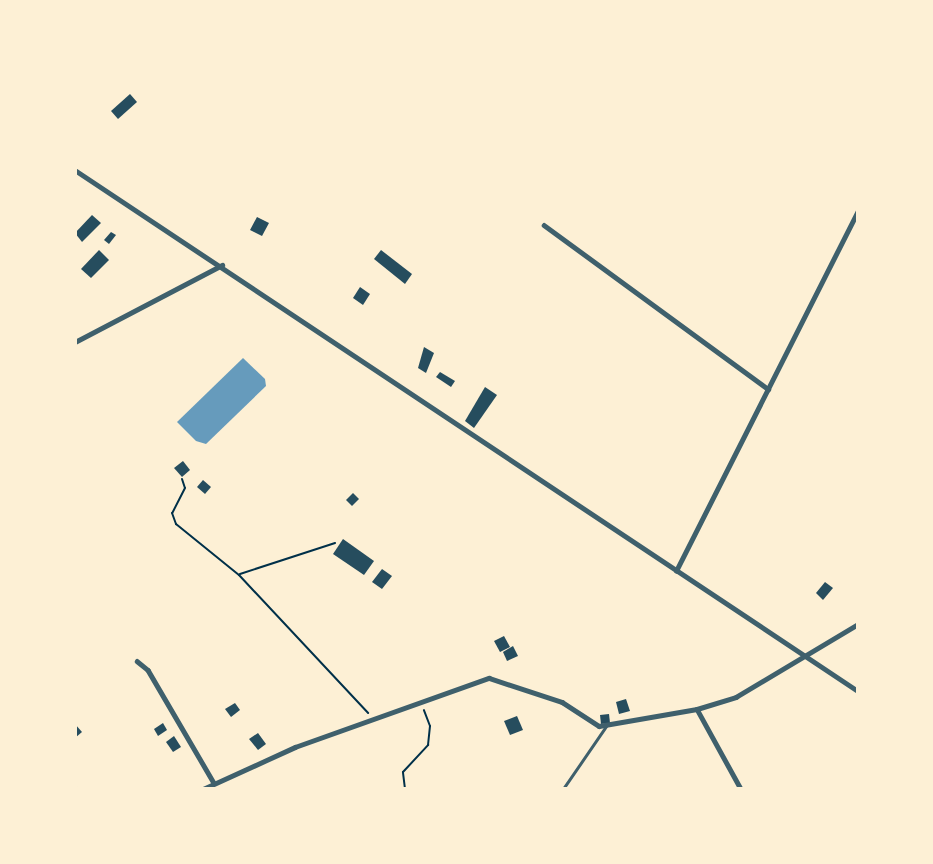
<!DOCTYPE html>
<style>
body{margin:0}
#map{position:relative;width:933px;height:864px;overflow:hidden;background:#fdf0d5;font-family:Helvetica,sans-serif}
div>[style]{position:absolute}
.water>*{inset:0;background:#669bbc}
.building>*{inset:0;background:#264d5e}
.path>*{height:2px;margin:-1px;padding:0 1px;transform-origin:1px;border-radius:1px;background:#003049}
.service>*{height:2.5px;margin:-1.25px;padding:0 1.25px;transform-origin:1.25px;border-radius:1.25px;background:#3f606c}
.minor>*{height:4.5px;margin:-2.25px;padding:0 2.25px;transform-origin:2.25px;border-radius:2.25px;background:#3f606c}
span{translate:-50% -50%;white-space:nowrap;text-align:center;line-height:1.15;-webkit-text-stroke:6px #fdf0d5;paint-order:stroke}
.frame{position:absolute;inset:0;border:77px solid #fdf0d5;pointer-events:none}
</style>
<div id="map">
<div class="water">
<i style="clip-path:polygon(243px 358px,265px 379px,266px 386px,206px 444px,196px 441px,177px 422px)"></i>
</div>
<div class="building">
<i style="clip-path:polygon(130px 94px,137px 102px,118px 119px,111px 111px)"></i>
<i style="clip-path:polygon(92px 215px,101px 223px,82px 242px,75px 233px)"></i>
<i style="clip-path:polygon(257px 217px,269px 223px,262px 236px,250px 230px)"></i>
<i style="clip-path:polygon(111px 232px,116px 235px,109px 244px,104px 240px)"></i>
<i style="clip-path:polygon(99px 250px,109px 260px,91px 278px,81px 269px)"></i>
<i style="clip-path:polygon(381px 250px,412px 274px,405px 284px,374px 259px)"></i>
<i style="clip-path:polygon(360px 287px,370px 294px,363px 305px,353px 298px)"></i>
<i style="clip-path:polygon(424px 347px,434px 353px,426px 373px,418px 368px)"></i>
<i style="clip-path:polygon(440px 372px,455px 381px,451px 387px,436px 377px)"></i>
<i style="clip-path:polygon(485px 387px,497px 395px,474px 428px,465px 421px)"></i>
<i style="clip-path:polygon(183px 461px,190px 470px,182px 477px,174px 468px)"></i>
<i style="clip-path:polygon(203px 480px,211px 487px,205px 494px,197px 487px)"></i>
<i style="clip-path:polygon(353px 493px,359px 499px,352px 506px,346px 500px)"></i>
<i style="clip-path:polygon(343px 539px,374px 561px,364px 575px,333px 554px)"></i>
<i style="clip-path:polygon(382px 569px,392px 576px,382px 589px,372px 582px)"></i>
<i style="clip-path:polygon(825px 582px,833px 588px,823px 600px,816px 593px)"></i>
<i style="clip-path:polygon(504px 636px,510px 647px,500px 652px,494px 641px)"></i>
<i style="clip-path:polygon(513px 646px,518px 656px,507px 661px,503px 652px)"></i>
<i style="clip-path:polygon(626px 699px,630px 711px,619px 714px,616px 702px)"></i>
<i style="clip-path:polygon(235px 703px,240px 710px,231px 717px,225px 709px)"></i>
<i style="clip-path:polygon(609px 714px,610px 723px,601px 724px,600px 715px)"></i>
<i style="clip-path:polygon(517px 716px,523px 730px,510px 735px,504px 721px)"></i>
<i style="clip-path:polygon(163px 723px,167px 730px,158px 736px,154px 729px)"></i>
<i style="clip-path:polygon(75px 724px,82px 732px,75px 738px)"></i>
<i style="clip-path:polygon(258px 733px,266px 744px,258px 750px,249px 739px)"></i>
<i style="clip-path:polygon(174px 736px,181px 747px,173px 752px,166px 742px)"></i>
</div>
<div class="path">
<i style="left:182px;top:479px;width:9px;rotate:72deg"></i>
<i style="left:185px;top:488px;width:28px;rotate:117deg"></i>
<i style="left:172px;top:513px;width:12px;rotate:70deg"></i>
<i style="left:176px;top:524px;width:81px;rotate:39deg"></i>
<i style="left:239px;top:575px;width:189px;rotate:46.9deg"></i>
<i style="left:240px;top:574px;width:100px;rotate:-18.1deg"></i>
<i style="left:405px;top:789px;width:17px;rotate:-97deg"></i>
<i style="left:403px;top:772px;width:37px;rotate:-47deg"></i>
<i style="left:428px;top:745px;width:19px;rotate:-84deg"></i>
<i style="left:430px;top:726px;width:17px;rotate:-111deg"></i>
</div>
<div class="service">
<i style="left:563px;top:789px;width:78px;rotate:-55.5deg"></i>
</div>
<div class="minor">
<i style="left:75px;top:170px;width:940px;rotate:33.64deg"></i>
<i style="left:544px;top:225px;width:278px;rotate:36.2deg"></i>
<i style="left:75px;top:342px;width:166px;rotate:-27.6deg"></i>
<i style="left:676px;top:571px;width:404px;rotate:-63.2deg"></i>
<i style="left:137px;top:661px;width:14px;rotate:39deg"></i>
<i style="left:148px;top:670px;width:131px;rotate:59.7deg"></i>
<i style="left:697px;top:709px;width:91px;rotate:61.2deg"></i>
<i style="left:75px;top:788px;width:1px;rotate:45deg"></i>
<i style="left:203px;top:789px;width:101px;rotate:-24.5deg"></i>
<i style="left:295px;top:747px;width:206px;rotate:-19.6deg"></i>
<i style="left:489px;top:678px;width:77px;rotate:18.2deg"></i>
<i style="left:562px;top:702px;width:44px;rotate:33deg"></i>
<i style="left:599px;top:726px;width:99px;rotate:-9.8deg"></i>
<i style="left:697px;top:709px;width:41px;rotate:-17.1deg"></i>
<i style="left:736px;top:697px;width:142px;rotate:-30.9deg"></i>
</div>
<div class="frame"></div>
</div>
